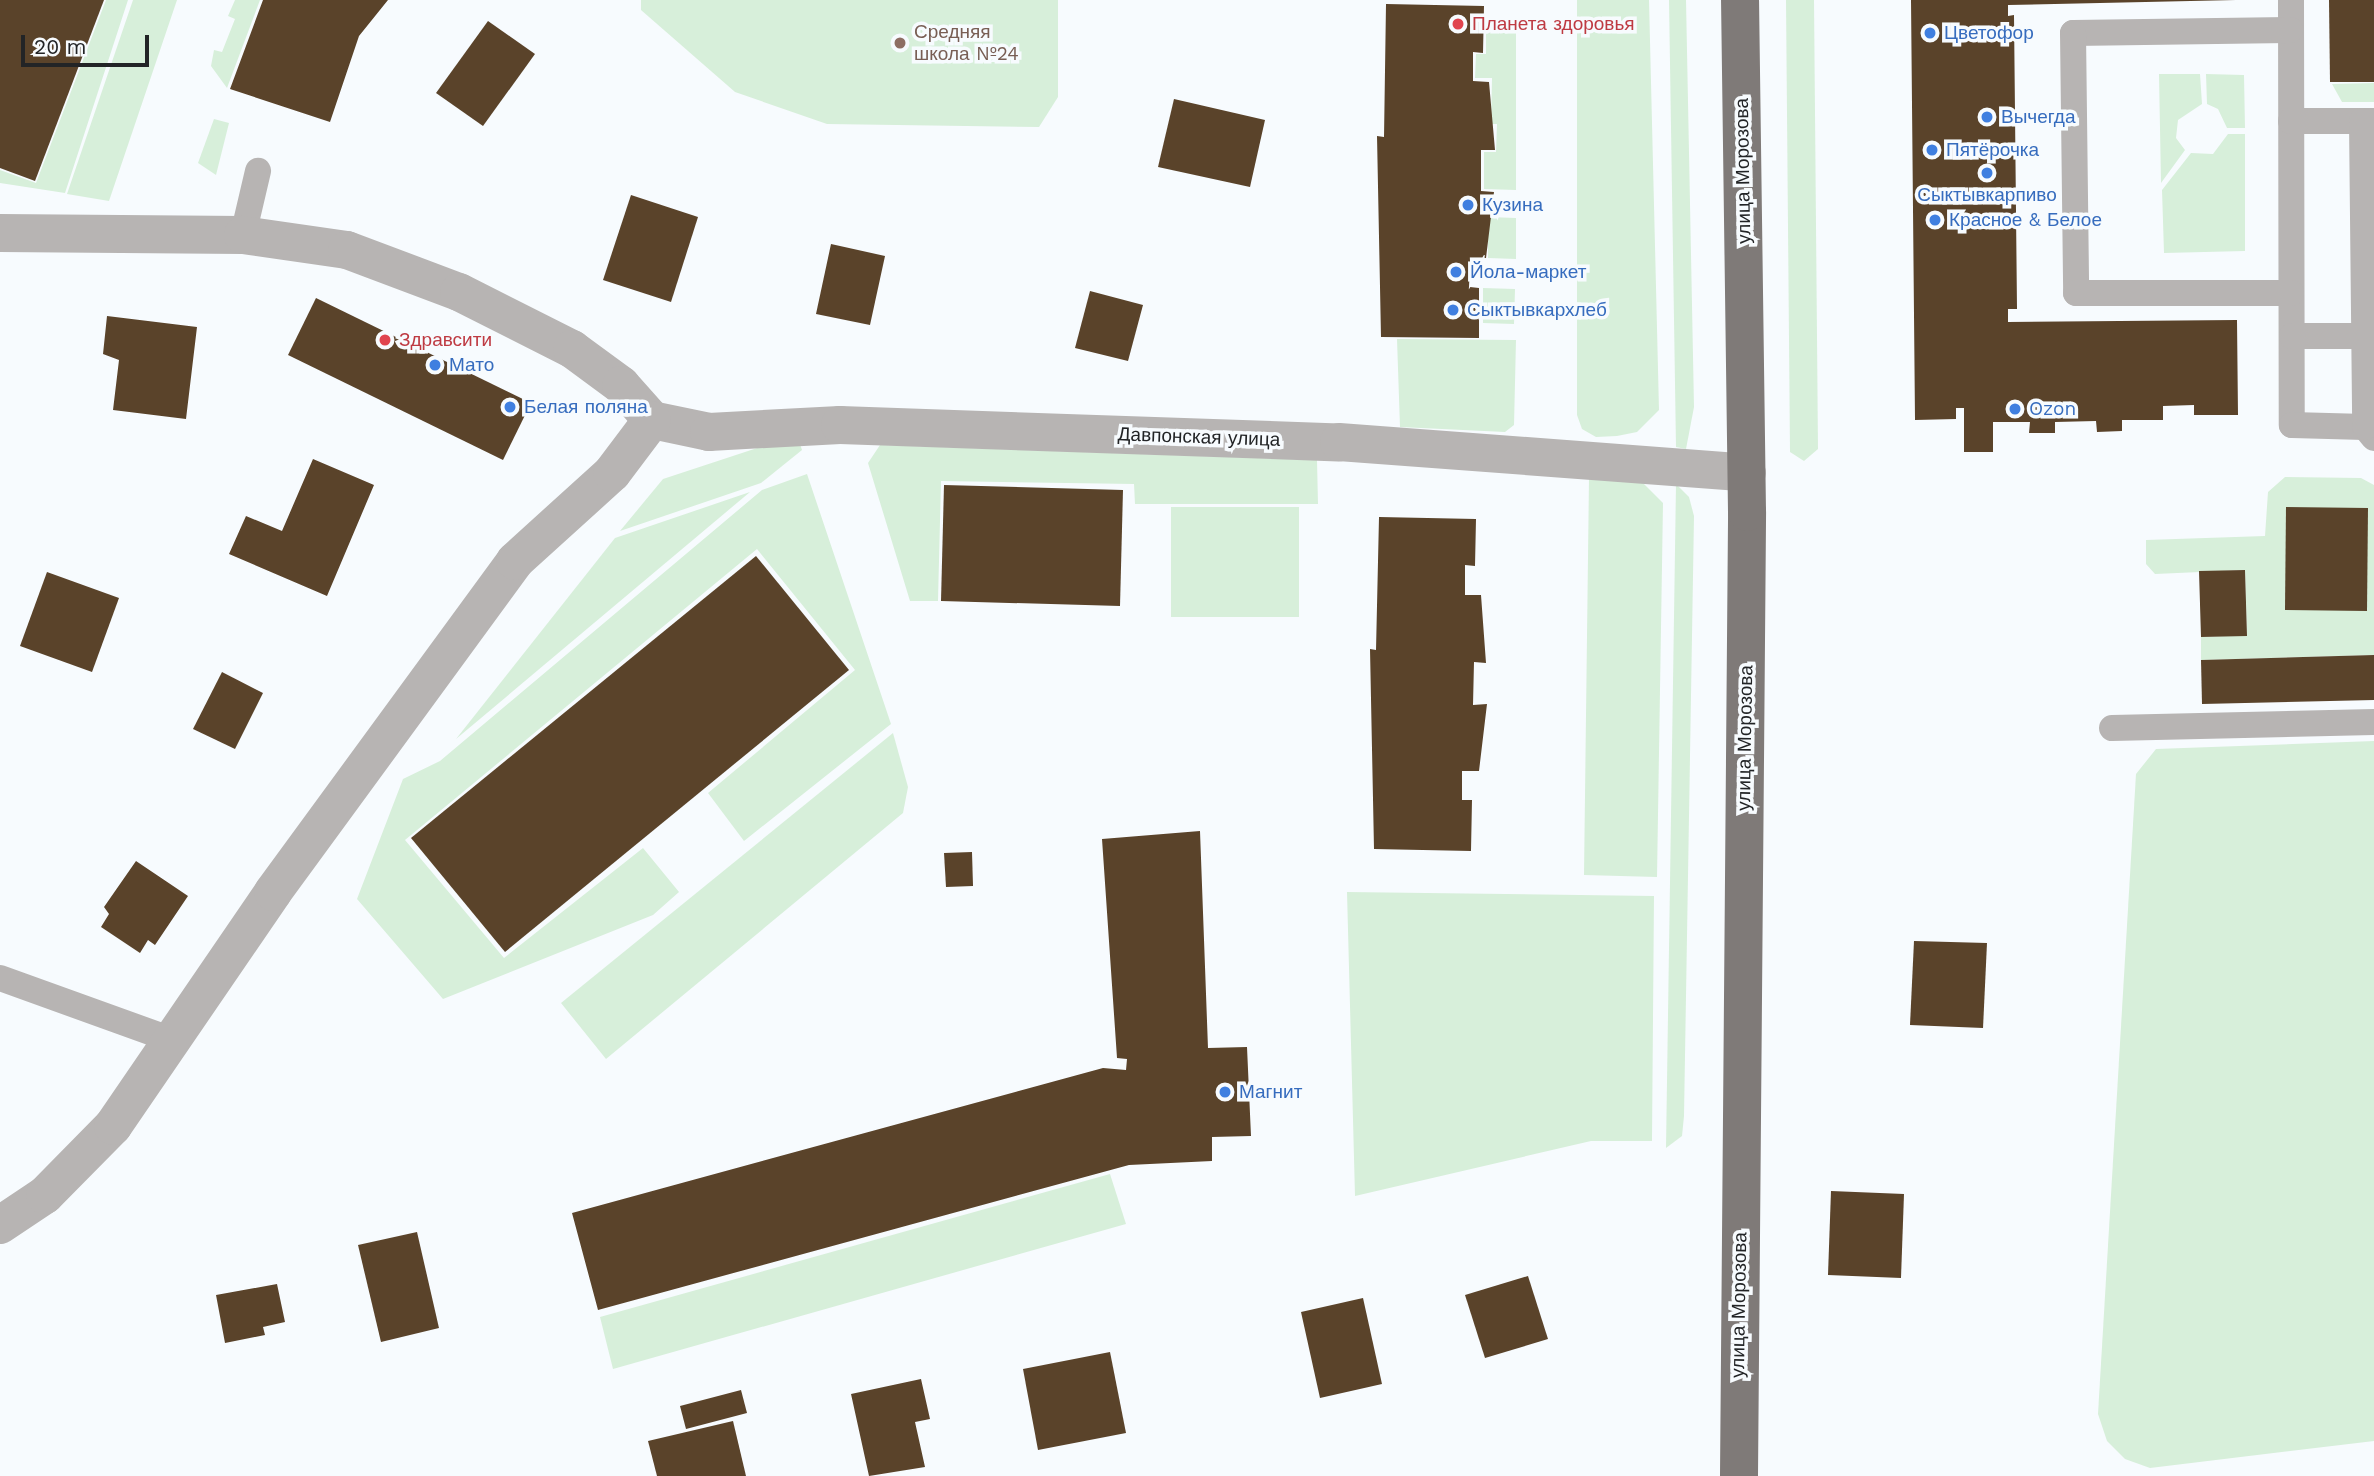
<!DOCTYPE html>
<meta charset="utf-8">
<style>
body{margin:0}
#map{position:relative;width:2374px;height:1476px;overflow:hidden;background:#f7fbfe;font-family:"Work Sans",sans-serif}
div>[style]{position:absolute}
.green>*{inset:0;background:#d7efda}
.building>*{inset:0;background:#5a432a}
.lane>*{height:26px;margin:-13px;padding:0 13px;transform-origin:13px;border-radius:13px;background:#b7b4b3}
.street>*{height:38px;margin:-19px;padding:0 19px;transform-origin:19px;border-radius:19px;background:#b7b4b3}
.primary>*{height:38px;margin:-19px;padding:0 19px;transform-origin:19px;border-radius:19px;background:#7f7a78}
.dots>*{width:19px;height:19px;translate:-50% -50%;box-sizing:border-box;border:4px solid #f7fbfe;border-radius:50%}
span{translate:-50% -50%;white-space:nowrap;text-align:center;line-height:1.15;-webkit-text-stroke:7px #f7fbfe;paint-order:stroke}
.health-label{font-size:19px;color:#be3a42}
.left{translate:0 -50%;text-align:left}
.education-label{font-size:19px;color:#785e54}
.shop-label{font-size:19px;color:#366cbe}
.street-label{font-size:19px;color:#222426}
.scale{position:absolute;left:21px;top:35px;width:128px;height:32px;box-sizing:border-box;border:4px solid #222426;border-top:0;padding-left:9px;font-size:21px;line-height:24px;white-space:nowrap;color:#222426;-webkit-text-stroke:5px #f7fbfe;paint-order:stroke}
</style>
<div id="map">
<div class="green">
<i style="clip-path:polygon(106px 0,128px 0,65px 193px,0 183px,0 170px,36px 183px)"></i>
<i style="clip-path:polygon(133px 0,177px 0,109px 201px,67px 194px)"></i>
<i style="clip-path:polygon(235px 0,260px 0,227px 88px,211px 66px,214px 50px,222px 52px,235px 19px,228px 16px)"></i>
<i style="clip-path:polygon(641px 0,1058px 0,1058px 97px,1039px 127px,827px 124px,735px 92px,641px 10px)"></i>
<i style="clip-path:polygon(1577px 0,1649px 0,1659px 410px,1637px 432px,1617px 436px,1596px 437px,1582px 429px,1577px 415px)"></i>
<i style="clip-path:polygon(1669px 0,1686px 0,1694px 407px,1686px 449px,1676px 447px)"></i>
<i style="clip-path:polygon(1786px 0,1814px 0,1818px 449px,1804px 461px,1790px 452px)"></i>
<i style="clip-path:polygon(1486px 19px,1516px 21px,1516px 190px,1484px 189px,1484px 152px,1496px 152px,1497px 124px,1491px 124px,1492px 78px,1475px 78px,1476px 54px,1486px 54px)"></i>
<i style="clip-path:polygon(2159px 74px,2200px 74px,2202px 104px,2178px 120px,2176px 138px,2185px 150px,2161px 183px)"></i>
<i style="clip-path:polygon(2206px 74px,2244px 75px,2245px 128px,2227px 128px,2218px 109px,2207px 104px)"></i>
<i style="clip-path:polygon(2374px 83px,2374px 102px,2342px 102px,2332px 84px)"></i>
<i style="clip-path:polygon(214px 119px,229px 123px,216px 175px,198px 163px)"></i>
<i style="clip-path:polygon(2228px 134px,2245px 134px,2245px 251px,2164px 253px,2162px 190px,2191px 153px,2213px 154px)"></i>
<i style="clip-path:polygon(1488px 217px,1516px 218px,1516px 259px,1488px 258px)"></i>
<i style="clip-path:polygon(1483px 288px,1515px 289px,1514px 324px,1483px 323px)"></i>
<i style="clip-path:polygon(1397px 339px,1516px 340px,1514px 425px,1505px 432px,1400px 427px)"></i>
<i style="clip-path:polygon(797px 435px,802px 450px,761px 483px,620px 531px,663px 479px)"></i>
<i style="clip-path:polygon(880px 445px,1317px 460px,1318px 504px,1135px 504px,1134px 484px,941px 481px,938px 601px,910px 601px,868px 463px)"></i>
<i style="clip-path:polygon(807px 474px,891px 724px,744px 841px,708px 793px,855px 670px,757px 549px,405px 840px,504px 958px,643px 848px,679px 892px,653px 915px,443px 999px,357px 899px,403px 779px,440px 761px,762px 490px)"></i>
<i style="clip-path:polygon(2285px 477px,2361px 478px,2374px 485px,2374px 655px,2201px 660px,2201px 637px,2247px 635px,2245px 570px,2155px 574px,2146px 564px,2146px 540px,2265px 536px,2268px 492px)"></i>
<i style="clip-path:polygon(1589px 478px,1640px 480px,1663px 503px,1657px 877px,1584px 875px)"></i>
<i style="clip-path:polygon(1676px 484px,1689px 497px,1694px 516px,1684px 1116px,1682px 1136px,1666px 1148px)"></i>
<i style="clip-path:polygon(750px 492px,456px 739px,615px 538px)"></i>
<i style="clip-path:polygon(1171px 507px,1299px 507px,1299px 617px,1171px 617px)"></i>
<i style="clip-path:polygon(893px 733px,908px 787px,903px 813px,606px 1059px,561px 1003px)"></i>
<i style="clip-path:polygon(2374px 741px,2374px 1441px,2150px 1468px,2125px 1459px,2107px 1441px,2098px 1414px,2136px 774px,2156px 749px)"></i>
<i style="clip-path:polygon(1347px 892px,1654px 896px,1652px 1141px,1591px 1141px,1355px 1196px)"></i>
<i style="clip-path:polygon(1110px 1174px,1126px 1224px,613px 1369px,600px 1317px)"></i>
</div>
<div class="building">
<i style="clip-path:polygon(0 0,104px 0,35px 181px,0 168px)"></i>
<i style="clip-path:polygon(263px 0,388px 0,359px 36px,330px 122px,230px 89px)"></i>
<i style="clip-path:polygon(1911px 0,2236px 0,2008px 5px,2008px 16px,2014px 15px,2017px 309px,2008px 309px,2008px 322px,2237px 320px,2238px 415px,2194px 415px,2194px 405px,2163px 406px,2163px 420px,2122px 420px,2122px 431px,2097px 432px,2096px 421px,2055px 422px,2055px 433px,2029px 433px,2030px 422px,1993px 422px,1993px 452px,1964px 452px,1964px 408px,1956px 408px,1956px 419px,1915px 420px)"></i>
<i style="clip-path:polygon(2329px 0,2374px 0,2374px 82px,2330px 82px)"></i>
<i style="clip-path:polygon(1386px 4px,1484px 6px,1483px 53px,1473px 52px,1473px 81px,1489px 82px,1495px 150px,1481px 150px,1481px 191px,1494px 192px,1486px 258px,1470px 258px,1470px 287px,1479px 288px,1479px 338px,1381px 337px,1377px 136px,1384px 137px)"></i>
<i style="clip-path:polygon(488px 21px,535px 54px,483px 126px,436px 93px)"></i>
<i style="clip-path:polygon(1174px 99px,1265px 120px,1250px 187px,1158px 167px)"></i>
<i style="clip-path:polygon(631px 195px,698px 217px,671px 302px,603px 280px)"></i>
<i style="clip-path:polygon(831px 244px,885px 256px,870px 325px,816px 314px)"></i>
<i style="clip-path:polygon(1090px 291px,1143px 305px,1128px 361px,1075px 348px)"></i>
<i style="clip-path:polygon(316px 298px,531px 403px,503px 460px,288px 355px)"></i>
<i style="clip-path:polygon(107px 316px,197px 327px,186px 419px,113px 410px,119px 360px,103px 354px)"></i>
<i style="clip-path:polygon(313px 459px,374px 485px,327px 596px,229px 554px,246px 516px,282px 531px)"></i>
<i style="clip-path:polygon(944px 485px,1123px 490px,1120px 606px,941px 601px)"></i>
<i style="clip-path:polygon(2286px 507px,2368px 508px,2367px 611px,2285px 610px)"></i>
<i style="clip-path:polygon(1379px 517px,1476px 519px,1475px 566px,1465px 565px,1465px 595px,1481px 595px,1486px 663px,1474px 662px,1473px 705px,1487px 704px,1479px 771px,1462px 771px,1462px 800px,1472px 800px,1471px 851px,1374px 849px,1370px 649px,1376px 650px)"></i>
<i style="clip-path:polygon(756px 556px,849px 670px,505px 952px,411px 838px)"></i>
<i style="clip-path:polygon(2245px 570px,2247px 636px,2201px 637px,2199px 571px)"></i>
<i style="clip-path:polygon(47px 572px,119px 598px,92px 672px,20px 646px)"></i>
<i style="clip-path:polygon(2374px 655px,2374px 700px,2202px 704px,2201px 660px)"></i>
<i style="clip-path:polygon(222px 672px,263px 693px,235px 749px,193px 729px)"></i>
<i style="clip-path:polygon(1200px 831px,1208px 1048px,1247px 1047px,1251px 1136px,1212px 1137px,1212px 1161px,1129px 1165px,598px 1310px,572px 1213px,1103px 1068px,1126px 1070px,1127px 1059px,1117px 1058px,1102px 839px)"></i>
<i style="clip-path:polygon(972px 852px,973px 886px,946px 887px,944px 853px)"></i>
<i style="clip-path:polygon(136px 861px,188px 896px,155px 945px,148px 940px,140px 953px,101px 927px,109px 914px,104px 907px)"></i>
<i style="clip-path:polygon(1914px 941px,1987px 943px,1983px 1028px,1910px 1025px)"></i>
<i style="clip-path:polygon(1831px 1191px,1904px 1194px,1901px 1278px,1828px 1275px)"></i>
<i style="clip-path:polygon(417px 1232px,439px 1328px,381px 1342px,358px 1245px)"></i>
<i style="clip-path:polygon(1528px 1276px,1548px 1339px,1485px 1358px,1465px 1295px)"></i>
<i style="clip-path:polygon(277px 1284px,285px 1322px,263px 1327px,265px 1335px,225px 1343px,216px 1295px)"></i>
<i style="clip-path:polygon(1363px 1298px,1382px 1384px,1320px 1398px,1301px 1312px)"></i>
<i style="clip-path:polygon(1110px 1352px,1126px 1433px,1038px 1450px,1023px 1369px)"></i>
<i style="clip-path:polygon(921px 1379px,930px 1419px,915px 1422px,925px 1467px,869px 1476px,851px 1394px)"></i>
<i style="clip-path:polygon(741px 1390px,747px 1413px,686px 1429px,680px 1406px)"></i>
<i style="clip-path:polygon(733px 1421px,746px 1476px,657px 1476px,648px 1441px)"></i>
</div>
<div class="lane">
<i style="left:2291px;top:0;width:425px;rotate:89.9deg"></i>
<i style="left:2292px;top:425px;width:73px;rotate:1.6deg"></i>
<i style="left:2365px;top:427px;width:14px;rotate:51deg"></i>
<i style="left:2290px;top:30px;width:217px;rotate:179.2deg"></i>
<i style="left:2073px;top:33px;width:260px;rotate:89.3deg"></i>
<i style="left:2076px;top:293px;width:215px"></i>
<i style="left:2291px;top:121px;width:83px"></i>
<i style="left:2362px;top:121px;width:306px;rotate:89.4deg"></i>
<i style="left:243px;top:235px;width:66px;rotate:-76.8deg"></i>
<i style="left:2292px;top:336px;width:82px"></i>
<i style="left:2112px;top:728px;width:262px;rotate:-1.3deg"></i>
<i style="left:0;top:978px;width:183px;rotate:19.8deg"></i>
</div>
<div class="street">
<i style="left:0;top:233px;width:243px;rotate:0.5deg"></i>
<i style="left:243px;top:235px;width:105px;rotate:8.2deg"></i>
<i style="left:347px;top:250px;width:120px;rotate:20.6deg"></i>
<i style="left:459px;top:292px;width:127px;rotate:26.8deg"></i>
<i style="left:572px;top:349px;width:61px;rotate:36.3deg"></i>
<i style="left:621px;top:385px;width:47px;rotate:48.5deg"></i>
<i style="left:652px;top:420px;width:58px;rotate:11.9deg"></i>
<i style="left:709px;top:432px;width:131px;rotate:-3.1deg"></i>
<i style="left:840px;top:425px;width:499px;rotate:2deg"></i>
<i style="left:1339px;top:442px;width:409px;rotate:4.3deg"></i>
<i style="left:0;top:1225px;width:54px;rotate:-33.7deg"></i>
<i style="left:45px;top:1195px;width:97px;rotate:-45.4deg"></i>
<i style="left:113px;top:1126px;width:283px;rotate:-55.6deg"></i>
<i style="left:273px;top:892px;width:410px;rotate:-53.8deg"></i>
<i style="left:515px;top:561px;width:131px;rotate:-42.2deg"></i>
<i style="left:612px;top:473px;width:66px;rotate:-53deg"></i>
</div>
<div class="primary">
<i style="left:1739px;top:1476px;width:964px;rotate:-89.52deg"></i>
<i style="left:1747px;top:512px;width:512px;rotate:-90.78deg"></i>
</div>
<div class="dots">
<i style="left:1458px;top:24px;background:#e0444e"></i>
<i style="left:1930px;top:33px;background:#3f7fe0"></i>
<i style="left:900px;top:43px;background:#8d6e63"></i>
<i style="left:1987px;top:117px;background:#3f7fe0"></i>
<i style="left:1932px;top:150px;background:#3f7fe0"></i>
<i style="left:1987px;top:173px;background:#3f7fe0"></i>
<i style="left:1468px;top:205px;background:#3f7fe0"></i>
<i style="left:1935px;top:220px;background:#3f7fe0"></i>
<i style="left:1456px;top:272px;background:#3f7fe0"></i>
<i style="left:1453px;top:310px;background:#3f7fe0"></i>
<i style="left:385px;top:340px;background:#e0444e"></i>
<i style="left:435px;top:365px;background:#3f7fe0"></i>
<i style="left:510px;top:407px;background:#3f7fe0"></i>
<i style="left:2015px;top:409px;background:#3f7fe0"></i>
<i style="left:1225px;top:1092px;background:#3f7fe0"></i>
</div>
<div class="health-label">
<span class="left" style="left:1472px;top:24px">Планета здоровья</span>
<span class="left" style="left:399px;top:340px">Здравсити</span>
</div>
<div class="education-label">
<span class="left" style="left:914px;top:43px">Средняя<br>школа №24</span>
</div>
<div class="shop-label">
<span class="left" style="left:1944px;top:33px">Цветофор</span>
<span class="left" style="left:2001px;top:117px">Вычегда</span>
<span class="left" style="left:1946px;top:150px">Пятёрочка</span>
<span style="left:1987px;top:195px">Сыктывкарпиво</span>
<span class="left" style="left:1482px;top:205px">Кузина</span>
<span class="left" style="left:1949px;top:220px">Красное &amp; Белое</span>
<span class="left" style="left:1470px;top:272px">Йола-маркет</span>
<span class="left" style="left:1467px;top:310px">Сыктывкархлеб</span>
<span class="left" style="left:449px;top:365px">Мато</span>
<span class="left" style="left:524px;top:407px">Белая поляна</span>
<span class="left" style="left:2029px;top:409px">Ozon</span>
<span class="left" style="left:1239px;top:1092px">Магнит</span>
</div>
<div class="street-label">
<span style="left:1743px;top:171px;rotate:-91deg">улица Морозова</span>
<span style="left:1199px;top:437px;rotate:2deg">Давпонская улица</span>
<span style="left:1745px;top:738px;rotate:-89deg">улица Морозова</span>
<span style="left:1739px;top:1305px;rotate:-89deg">улица Морозова</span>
</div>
<div class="scale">20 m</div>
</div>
